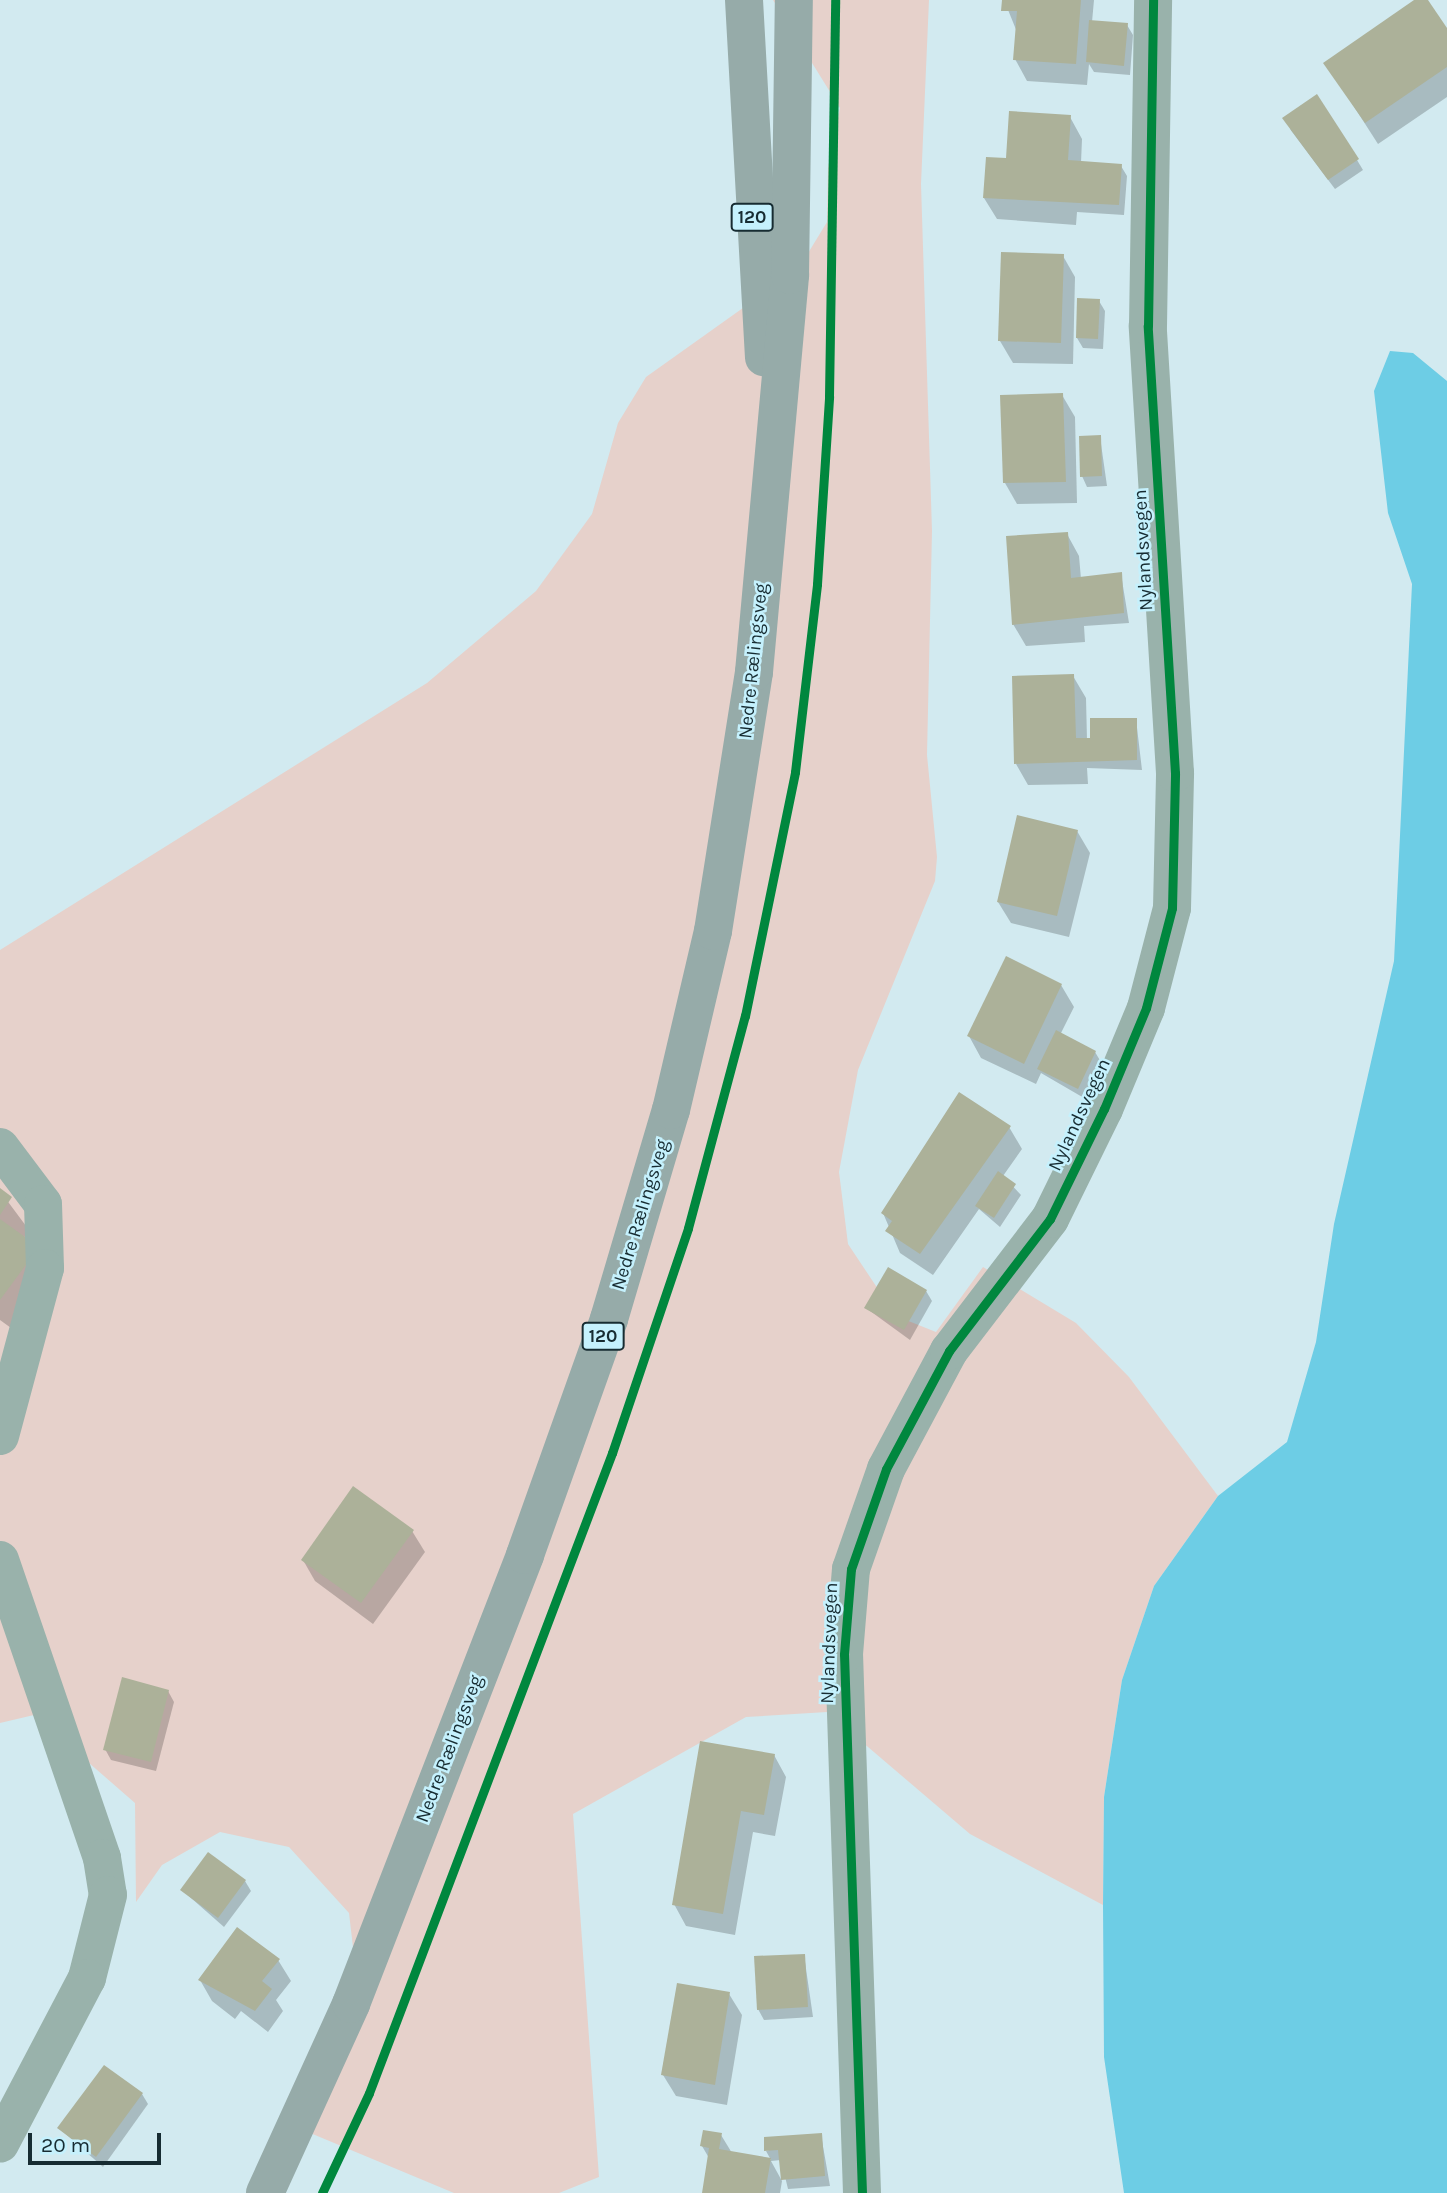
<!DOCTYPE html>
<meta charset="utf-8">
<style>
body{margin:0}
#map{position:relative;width:1447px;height:2193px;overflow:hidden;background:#d2eaf0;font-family:Karla,sans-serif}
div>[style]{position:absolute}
.green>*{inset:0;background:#e6d1cb}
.water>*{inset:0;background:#6dcde5}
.shadow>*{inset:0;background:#0003}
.building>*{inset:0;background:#acb199}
.minor>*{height:38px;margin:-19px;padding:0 19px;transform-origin:19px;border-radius:19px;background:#99b2ab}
.primary>*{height:38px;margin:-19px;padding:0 19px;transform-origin:19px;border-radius:19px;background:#96aba9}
.cycleway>*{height:9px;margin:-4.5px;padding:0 4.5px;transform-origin:4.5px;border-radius:4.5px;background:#00873e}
span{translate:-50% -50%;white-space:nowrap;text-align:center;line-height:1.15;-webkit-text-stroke:5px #c5f1fd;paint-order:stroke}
.shield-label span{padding:2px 5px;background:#c5f1fd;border:2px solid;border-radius:5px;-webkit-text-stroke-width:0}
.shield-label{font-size:18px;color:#172c32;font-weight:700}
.street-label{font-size:19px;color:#172c32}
.scale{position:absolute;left:28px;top:2133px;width:133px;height:32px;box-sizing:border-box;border:4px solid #172c32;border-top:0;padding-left:9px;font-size:21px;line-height:24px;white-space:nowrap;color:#172c32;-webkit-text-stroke:5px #c5f1fd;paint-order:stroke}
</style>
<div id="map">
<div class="green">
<i style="clip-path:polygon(773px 0,929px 0,921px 184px,932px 531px,927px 755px,937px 857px,935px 881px,858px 1070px,839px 1172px,848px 1244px,896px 1316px,936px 1332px,983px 1267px,1076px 1323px,1129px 1377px,1218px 1496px,1154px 1586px,1122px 1680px,1104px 1797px,1103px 1905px,970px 1834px,827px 1712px,746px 1717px,573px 1814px,599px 2177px,559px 2193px,454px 2193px,291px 2125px,359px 1999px,349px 1913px,289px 1847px,220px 1832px,162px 1865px,136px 1902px,135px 1803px,34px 1715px,0 1723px,0 950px,427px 683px,536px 591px,592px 514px,618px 423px,646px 377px,799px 268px,827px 222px,828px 168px,840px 108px)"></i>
</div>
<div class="water">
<i style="clip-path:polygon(1390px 351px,1413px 353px,1447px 381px,1447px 2193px,1124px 2193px,1104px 2057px,1103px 1905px,1104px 1797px,1122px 1680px,1154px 1586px,1218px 1496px,1287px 1442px,1316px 1342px,1334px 1224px,1394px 961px,1412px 584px,1388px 513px,1374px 391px)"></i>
</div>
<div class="shadow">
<i style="clip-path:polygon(1004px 0,1094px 0,1092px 22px,1127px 25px,1133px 35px,1130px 75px,1094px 72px,1089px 64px,1087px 85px,1027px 81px,1015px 59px,1017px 32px)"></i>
<i style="clip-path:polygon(1417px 0,1425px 0,1447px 31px,1447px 97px,1378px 144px,1326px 63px)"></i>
<i style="clip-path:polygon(1070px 117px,1082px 139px,1081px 163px,1121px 166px,1127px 176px,1124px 215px,1077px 212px,1076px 225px,997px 219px,984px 198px,1007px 160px)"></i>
<i style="clip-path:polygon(1290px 129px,1357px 160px,1363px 170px,1335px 189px)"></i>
<i style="clip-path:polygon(1063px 256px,1075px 277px,1073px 364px,1013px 363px,1000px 341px)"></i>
<i style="clip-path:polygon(1099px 301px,1105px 311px,1103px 349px,1083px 348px,1077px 338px)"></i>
<i style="clip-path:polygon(1062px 395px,1075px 417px,1077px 503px,1017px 504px,1005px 483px)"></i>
<i style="clip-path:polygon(1100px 437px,1107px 486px,1087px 487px,1082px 476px)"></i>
<i style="clip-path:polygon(1067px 534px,1079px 556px,1081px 579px,1121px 574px,1129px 623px,1084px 626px,1085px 642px,1026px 646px,1013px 624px)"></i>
<i style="clip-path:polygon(1073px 676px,1086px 698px,1087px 740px,1136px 719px,1142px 770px,1087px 768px,1088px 784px,1028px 785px,1016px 764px)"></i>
<i style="clip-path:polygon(1077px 831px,1090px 853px,1069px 937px,1011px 923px,998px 902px)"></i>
<i style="clip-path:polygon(1061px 985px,1074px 1007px,1060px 1035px,1095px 1052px,1101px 1062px,1084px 1098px,1041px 1073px,1036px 1084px,981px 1058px,969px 1036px)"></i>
<i style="clip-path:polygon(1009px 1127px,1022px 1149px,1003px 1176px,1021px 1195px,1000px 1227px,979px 1209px,933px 1275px,900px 1253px,883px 1213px)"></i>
<i style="clip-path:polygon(0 1191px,29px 1230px,24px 1238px,37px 1248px,18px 1333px,0 1320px)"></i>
<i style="clip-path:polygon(926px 1291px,932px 1301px,910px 1340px,866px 1308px)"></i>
<i style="clip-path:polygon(412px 1531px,425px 1552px,373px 1624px,315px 1581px,303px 1560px)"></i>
<i style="clip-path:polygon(168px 1691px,174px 1702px,156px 1771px,111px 1760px,105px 1749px)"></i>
<i style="clip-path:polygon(774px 1755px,786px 1777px,775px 1836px,753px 1832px,735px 1935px,686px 1926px,674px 1904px)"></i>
<i style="clip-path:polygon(245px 1881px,251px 1891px,224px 1927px,182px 1890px)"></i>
<i style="clip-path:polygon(804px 1955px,813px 2017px,764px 2020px,758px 2009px)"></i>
<i style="clip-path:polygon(278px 1960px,291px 1981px,276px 2000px,283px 2011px,268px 2032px,241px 2011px,235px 2019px,212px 2001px,200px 1980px)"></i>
<i style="clip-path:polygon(729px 1994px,742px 2015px,727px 2105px,676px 2096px,663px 2075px)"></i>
<i style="clip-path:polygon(142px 2094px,148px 2104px,103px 2167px,59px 2128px)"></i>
<i style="clip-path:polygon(721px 2135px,732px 2153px,771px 2160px,766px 2151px,821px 2135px,830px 2186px,788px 2189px,781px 2160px,771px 2161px,782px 2181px,780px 2193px,703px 2193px,709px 2158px,702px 2146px)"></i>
</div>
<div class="building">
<i style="clip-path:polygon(1002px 0,1081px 0,1076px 64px,1013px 60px,1017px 11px,1001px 11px)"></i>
<i style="clip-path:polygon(1414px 0,1428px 0,1447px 28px,1447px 67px,1365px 123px,1323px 63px)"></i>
<i style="clip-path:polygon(1089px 20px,1128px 23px,1124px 66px,1086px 62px)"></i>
<i style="clip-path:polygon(1317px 94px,1359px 159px,1328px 180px,1282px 118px)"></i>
<i style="clip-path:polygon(1009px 111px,1071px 115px,1068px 160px,1122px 164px,1119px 205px,983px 198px,986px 157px,1006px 158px)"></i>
<i style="clip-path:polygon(1001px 252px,1064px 254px,1061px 343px,998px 341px)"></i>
<i style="clip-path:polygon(1077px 298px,1100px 299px,1098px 339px,1076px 338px)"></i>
<i style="clip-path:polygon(1063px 393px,1066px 482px,1003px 483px,1000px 395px)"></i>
<i style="clip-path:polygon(1101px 435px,1102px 476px,1080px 477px,1079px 436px)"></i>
<i style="clip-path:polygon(1068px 532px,1071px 578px,1122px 572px,1124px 613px,1012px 625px,1006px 536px)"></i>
<i style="clip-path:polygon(1074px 674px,1076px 738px,1090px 738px,1090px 718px,1137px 718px,1137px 760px,1014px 764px,1012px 676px)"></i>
<i style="clip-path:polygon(1017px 815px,1078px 830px,1057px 916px,997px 902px)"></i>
<i style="clip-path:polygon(1006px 956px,1062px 984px,1024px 1064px,967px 1036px)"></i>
<i style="clip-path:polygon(1056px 1030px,1096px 1051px,1078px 1089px,1037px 1069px)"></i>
<i style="clip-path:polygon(959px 1092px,1011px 1126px,920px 1254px,885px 1231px,892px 1221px,881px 1213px)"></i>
<i style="clip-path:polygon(998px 1171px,1016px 1184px,994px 1218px,975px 1206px)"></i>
<i style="clip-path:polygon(0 1188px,12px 1197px,0 1215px)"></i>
<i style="clip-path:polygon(0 1219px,39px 1247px,0 1300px)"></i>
<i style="clip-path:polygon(888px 1267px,927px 1290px,904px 1330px,864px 1308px)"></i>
<i style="clip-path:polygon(353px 1486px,414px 1530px,361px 1603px,301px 1560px)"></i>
<i style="clip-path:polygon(122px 1677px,169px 1690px,151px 1762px,103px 1750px)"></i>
<i style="clip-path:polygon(700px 1741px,775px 1754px,764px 1815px,741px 1811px,723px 1914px,672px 1905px)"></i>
<i style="clip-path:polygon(208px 1852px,246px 1880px,218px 1918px,180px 1890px)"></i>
<i style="clip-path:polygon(237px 1927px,280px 1959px,262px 1981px,272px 1989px,255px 2011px,198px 1980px)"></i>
<i style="clip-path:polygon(805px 1954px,808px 2007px,757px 2010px,754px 1956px)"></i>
<i style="clip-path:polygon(677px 1983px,730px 1992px,715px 2085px,661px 2075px)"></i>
<i style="clip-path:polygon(104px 2065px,143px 2093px,96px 2157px,57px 2128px)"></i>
<i style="clip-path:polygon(703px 2130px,722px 2133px,719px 2149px,771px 2158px,765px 2193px,702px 2193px,709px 2148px,700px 2146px)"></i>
<i style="clip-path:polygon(822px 2133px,825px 2176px,781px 2180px,778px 2150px,764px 2151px,764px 2137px)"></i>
</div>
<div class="minor">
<i style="left:0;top:1147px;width:71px;rotate:53deg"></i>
<i style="left:43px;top:1204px;width:64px;rotate:88.2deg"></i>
<i style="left:45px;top:1268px;width:174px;rotate:105deg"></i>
<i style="left:0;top:1560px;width:315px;rotate:71.1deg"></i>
<i style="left:102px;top:1858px;width:37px;rotate:81deg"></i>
<i style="left:108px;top:1895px;width:86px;rotate:104.2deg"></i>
<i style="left:87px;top:1978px;width:187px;rotate:117.7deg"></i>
<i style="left:862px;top:2193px;width:539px;rotate:-91.91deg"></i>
<i style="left:844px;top:1654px;width:85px;rotate:-85.3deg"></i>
<i style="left:851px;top:1569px;width:106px;rotate:-70.7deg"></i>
<i style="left:886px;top:1469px;width:134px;rotate:-61.9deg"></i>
<i style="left:949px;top:1351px;width:166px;rotate:-52.6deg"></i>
<i style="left:1050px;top:1219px;width:123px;rotate:-63.9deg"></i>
<i style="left:1104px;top:1109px;width:109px;rotate:-67.4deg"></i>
<i style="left:1146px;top:1008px;width:103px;rotate:-75.4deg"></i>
<i style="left:1172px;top:908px;width:135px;rotate:-88.7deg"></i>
<i style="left:1175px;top:773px;width:448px;rotate:-93.5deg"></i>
<i style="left:1148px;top:326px;width:326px;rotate:-89.1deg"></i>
</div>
<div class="primary">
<i style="left:744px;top:0;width:358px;rotate:86.8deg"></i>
<i style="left:265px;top:2193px;width:208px;rotate:-65.5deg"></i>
<i style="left:351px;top:2004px;width:482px;rotate:-68.8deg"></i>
<i style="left:525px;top:1555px;width:251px;rotate:-70.4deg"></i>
<i style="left:609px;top:1319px;width:218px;rotate:-73.5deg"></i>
<i style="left:671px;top:1110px;width:184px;rotate:-76.8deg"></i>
<i style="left:713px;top:931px;width:262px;rotate:-81deg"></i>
<i style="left:754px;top:672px;width:399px;rotate:-84.8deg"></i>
<i style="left:790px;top:275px;width:275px;rotate:-89.2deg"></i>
</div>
<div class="cycleway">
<i style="left:322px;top:2193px;width:110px;rotate:-64.8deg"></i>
<i style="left:369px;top:2093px;width:685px;rotate:-69.21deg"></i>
<i style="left:612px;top:1453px;width:237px;rotate:-71.3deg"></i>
<i style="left:688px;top:1228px;width:220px;rotate:-75deg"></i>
<i style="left:745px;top:1016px;width:249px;rotate:-78.4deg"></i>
<i style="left:795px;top:772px;width:189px;rotate:-83.3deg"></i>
<i style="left:817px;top:584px;width:188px;rotate:-86.3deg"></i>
<i style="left:829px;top:396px;width:396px;rotate:-89.1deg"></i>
<i style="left:862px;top:2193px;width:539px;rotate:-91.91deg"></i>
<i style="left:844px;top:1654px;width:85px;rotate:-85.3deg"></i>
<i style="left:851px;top:1569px;width:106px;rotate:-70.7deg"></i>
<i style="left:886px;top:1469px;width:134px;rotate:-61.9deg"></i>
<i style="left:949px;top:1351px;width:166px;rotate:-52.6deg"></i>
<i style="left:1050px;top:1219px;width:123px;rotate:-63.9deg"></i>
<i style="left:1104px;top:1109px;width:109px;rotate:-67.4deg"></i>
<i style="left:1146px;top:1008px;width:103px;rotate:-75.4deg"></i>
<i style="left:1172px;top:908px;width:135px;rotate:-88.7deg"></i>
<i style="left:1175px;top:773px;width:448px;rotate:-93.5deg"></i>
<i style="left:1148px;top:326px;width:326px;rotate:-89.1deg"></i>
</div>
<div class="shield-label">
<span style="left:752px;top:217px">120</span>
<span style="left:603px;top:1336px">120</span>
</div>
<div class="street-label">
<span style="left:1144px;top:550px;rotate:-93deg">Nylandsvegen</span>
<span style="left:754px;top:661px;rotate:-84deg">Nedre Rælingsveg</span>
<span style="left:1080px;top:1115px;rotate:-65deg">Nylandsvegen</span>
<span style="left:641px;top:1215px;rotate:-73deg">Nedre Rælingsveg</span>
<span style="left:830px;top:1643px;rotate:-88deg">Nylandsvegen</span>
<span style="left:450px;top:1749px;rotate:-69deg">Nedre Rælingsveg</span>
</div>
<div class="scale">20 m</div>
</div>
